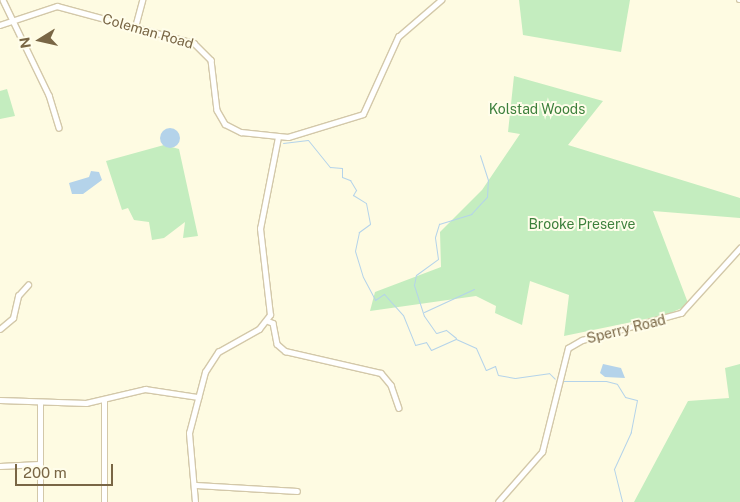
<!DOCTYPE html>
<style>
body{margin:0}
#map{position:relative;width:740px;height:502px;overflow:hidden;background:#fefbe2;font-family:"Public Sans",sans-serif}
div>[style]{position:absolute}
.green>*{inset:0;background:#c4edbf}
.water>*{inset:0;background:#b4d3ea}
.round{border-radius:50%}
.stream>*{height:1px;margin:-0.5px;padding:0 0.5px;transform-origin:0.5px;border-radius:0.5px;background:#b4d3ea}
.roads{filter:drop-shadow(1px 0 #d3c8a9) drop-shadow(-1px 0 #d3c8a9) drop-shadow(0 1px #d3c8a9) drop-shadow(0 -1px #d3c8a9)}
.minor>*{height:4.5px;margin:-2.25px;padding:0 2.25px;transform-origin:2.25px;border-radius:2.25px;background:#fff}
span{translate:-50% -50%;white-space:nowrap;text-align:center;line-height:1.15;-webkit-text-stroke:4px #fffdea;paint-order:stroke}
.street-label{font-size:14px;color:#796645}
.park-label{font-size:14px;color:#3d803c}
.north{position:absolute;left:15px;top:15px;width:50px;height:50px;-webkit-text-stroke:4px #fffdea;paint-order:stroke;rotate:260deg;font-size:14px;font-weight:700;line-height:20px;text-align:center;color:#796645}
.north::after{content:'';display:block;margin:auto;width:18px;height:22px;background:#796645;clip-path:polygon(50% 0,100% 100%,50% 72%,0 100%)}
.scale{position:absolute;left:15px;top:464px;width:98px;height:22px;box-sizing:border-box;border:2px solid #796645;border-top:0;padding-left:6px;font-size:15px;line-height:18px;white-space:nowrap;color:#796645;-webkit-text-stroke:4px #fffdea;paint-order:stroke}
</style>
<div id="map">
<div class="green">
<i style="clip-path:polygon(519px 0,630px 0,621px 52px,523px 35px)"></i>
<i style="clip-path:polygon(514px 76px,603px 101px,568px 145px,740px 198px,740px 218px,653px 211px,688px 303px,684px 307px,666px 315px,564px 336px,569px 295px,530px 281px,522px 325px,495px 313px,496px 306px,476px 296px,370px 311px,375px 292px,441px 267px,440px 232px,482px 190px,520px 134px,508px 132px)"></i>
<i style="clip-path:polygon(7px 89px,15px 116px,0 119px,0 91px)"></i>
<i style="clip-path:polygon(164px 145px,179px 149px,198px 236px,183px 238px,185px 222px,164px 238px,152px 240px,149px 222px,134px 220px,128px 208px,122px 210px,106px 161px)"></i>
<i style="clip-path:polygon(740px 364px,740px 502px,634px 502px,688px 401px,729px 398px,725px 368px)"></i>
</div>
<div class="water">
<i class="round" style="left:160px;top:128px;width:20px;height:20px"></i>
<i style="clip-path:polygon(91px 171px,99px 172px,102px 180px,83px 194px,72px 194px,69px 183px,89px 177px)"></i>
<i style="clip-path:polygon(603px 364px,621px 368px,625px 378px,605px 377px,600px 373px)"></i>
</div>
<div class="stream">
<i style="left:283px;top:143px;width:25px;rotate:-7deg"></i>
<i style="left:308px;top:140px;width:35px;rotate:51deg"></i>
<i style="left:330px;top:167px;width:12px;rotate:5deg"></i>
<i style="left:342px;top:168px;width:9px;rotate:90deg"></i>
<i style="left:342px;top:177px;width:9px;rotate:21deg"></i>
<i style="left:350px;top:180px;width:12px;rotate:59deg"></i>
<i style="left:356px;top:190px;width:6px;rotate:121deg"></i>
<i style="left:353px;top:195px;width:15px;rotate:32deg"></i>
<i style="left:366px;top:203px;width:21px;rotate:79deg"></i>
<i style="left:370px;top:224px;width:14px;rotate:144deg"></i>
<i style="left:359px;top:232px;width:19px;rotate:102deg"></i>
<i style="left:355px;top:251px;width:27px;rotate:73deg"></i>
<i style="left:363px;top:277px;width:26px;rotate:62deg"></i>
<i style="left:375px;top:300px;width:11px;rotate:-34deg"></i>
<i style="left:384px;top:294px;width:28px;rotate:48deg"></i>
<i style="left:403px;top:315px;width:32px;rotate:68deg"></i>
<i style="left:415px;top:345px;width:11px;rotate:-15deg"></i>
<i style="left:426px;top:342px;width:9px;rotate:58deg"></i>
<i style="left:431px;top:350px;width:27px;rotate:-24deg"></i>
<i style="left:456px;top:339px;width:22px;rotate:24deg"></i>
<i style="left:476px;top:348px;width:24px;rotate:66deg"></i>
<i style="left:486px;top:370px;width:10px;rotate:-24deg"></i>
<i style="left:495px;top:366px;width:9px;rotate:72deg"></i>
<i style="left:498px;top:375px;width:17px;rotate:10deg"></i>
<i style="left:515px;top:378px;width:34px;rotate:-8deg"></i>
<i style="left:549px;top:373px;width:8px;rotate:45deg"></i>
<i style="left:424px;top:312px;width:55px;rotate:-24.7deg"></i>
<i style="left:456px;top:338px;width:13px;rotate:-141deg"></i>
<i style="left:446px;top:330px;width:10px;rotate:163deg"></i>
<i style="left:436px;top:333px;width:21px;rotate:-125deg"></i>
<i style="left:424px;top:316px;width:33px;rotate:-108deg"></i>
<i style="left:414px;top:285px;width:10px;rotate:-79deg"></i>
<i style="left:416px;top:275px;width:27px;rotate:-36deg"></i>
<i style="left:438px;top:259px;width:22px;rotate:-98deg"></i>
<i style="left:435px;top:237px;width:14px;rotate:-73deg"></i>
<i style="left:439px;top:224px;width:34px;rotate:-17deg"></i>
<i style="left:471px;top:214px;width:23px;rotate:-47deg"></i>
<i style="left:487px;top:197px;width:17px;rotate:-87deg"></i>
<i style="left:488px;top:180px;width:26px;rotate:-108deg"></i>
<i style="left:563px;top:381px;width:43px"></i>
<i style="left:606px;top:381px;width:11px;rotate:15deg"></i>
<i style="left:617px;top:384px;width:15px;rotate:58deg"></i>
<i style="left:625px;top:397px;width:12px;rotate:14deg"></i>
<i style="left:637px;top:400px;width:33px;rotate:101deg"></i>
<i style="left:631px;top:432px;width:41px;rotate:114.7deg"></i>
<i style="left:614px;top:469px;width:34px;rotate:76deg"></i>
</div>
<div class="roads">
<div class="minor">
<i style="left:3px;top:0;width:106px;rotate:64.2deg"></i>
<i style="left:49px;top:95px;width:34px;rotate:73deg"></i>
<i style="left:739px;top:0;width:1px"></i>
<i style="left:0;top:25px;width:60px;rotate:-18.4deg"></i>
<i style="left:57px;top:6px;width:142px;rotate:15.1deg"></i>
<i style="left:194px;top:43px;width:24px;rotate:45deg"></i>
<i style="left:211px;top:60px;width:50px;rotate:83.2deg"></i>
<i style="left:217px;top:110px;width:16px;rotate:60deg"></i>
<i style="left:225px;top:124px;width:18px;rotate:27deg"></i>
<i style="left:241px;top:132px;width:47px;rotate:6.1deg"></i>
<i style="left:288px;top:137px;width:78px;rotate:-17deg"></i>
<i style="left:363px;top:114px;width:85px;rotate:-65.6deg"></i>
<i style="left:398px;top:37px;width:57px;rotate:-40.7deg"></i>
<i style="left:135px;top:27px;width:28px;rotate:-75deg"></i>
<i style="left:268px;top:321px;width:5px;rotate:22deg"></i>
<i style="left:273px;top:323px;width:21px;rotate:79deg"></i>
<i style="left:277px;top:344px;width:11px;rotate:41deg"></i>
<i style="left:285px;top:351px;width:98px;rotate:12.9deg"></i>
<i style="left:381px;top:373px;width:16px;rotate:50deg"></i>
<i style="left:391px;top:385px;width:24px;rotate:71deg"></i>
<i style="left:0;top:329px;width:17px;rotate:-40deg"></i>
<i style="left:13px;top:318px;width:23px;rotate:-77deg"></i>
<i style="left:18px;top:296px;width:15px;rotate:-48deg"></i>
<i style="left:0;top:400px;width:86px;rotate:2deg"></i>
<i style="left:86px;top:403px;width:61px;rotate:-13.3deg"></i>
<i style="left:145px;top:389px;width:54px;rotate:8.6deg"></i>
<i style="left:104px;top:400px;width:102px;rotate:90deg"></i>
<i style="left:0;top:466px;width:39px;rotate:-3deg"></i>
<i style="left:196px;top:485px;width:101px;rotate:3.4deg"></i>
<i style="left:40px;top:502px;width:100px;rotate:-90deg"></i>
<i style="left:195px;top:502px;width:69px;rotate:-95deg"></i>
<i style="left:189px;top:433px;width:63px;rotate:-75.3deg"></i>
<i style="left:205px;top:372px;width:24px;rotate:-57deg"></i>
<i style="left:218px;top:352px;width:47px;rotate:-29.3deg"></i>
<i style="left:259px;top:329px;width:18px;rotate:-52deg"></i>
<i style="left:270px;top:315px;width:87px;rotate:-96.6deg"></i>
<i style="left:260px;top:229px;width:94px;rotate:-78.9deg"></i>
<i style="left:498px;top:502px;width:67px;rotate:-48.7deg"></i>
<i style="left:542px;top:452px;width:107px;rotate:-76deg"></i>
<i style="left:568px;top:348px;width:16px;rotate:-30deg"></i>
<i style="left:582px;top:340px;width:103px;rotate:-15.3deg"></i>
<i style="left:681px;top:313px;width:88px;rotate:-47.8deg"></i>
</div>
</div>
<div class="street-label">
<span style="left:148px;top:31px;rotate:16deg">Coleman Road</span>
<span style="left:626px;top:329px;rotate:-14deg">Sperry Road</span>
</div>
<div class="park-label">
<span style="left:537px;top:109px">Kolstad Woods</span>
<span style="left:582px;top:224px">Brooke Preserve</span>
</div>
<div class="north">N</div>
<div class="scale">200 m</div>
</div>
